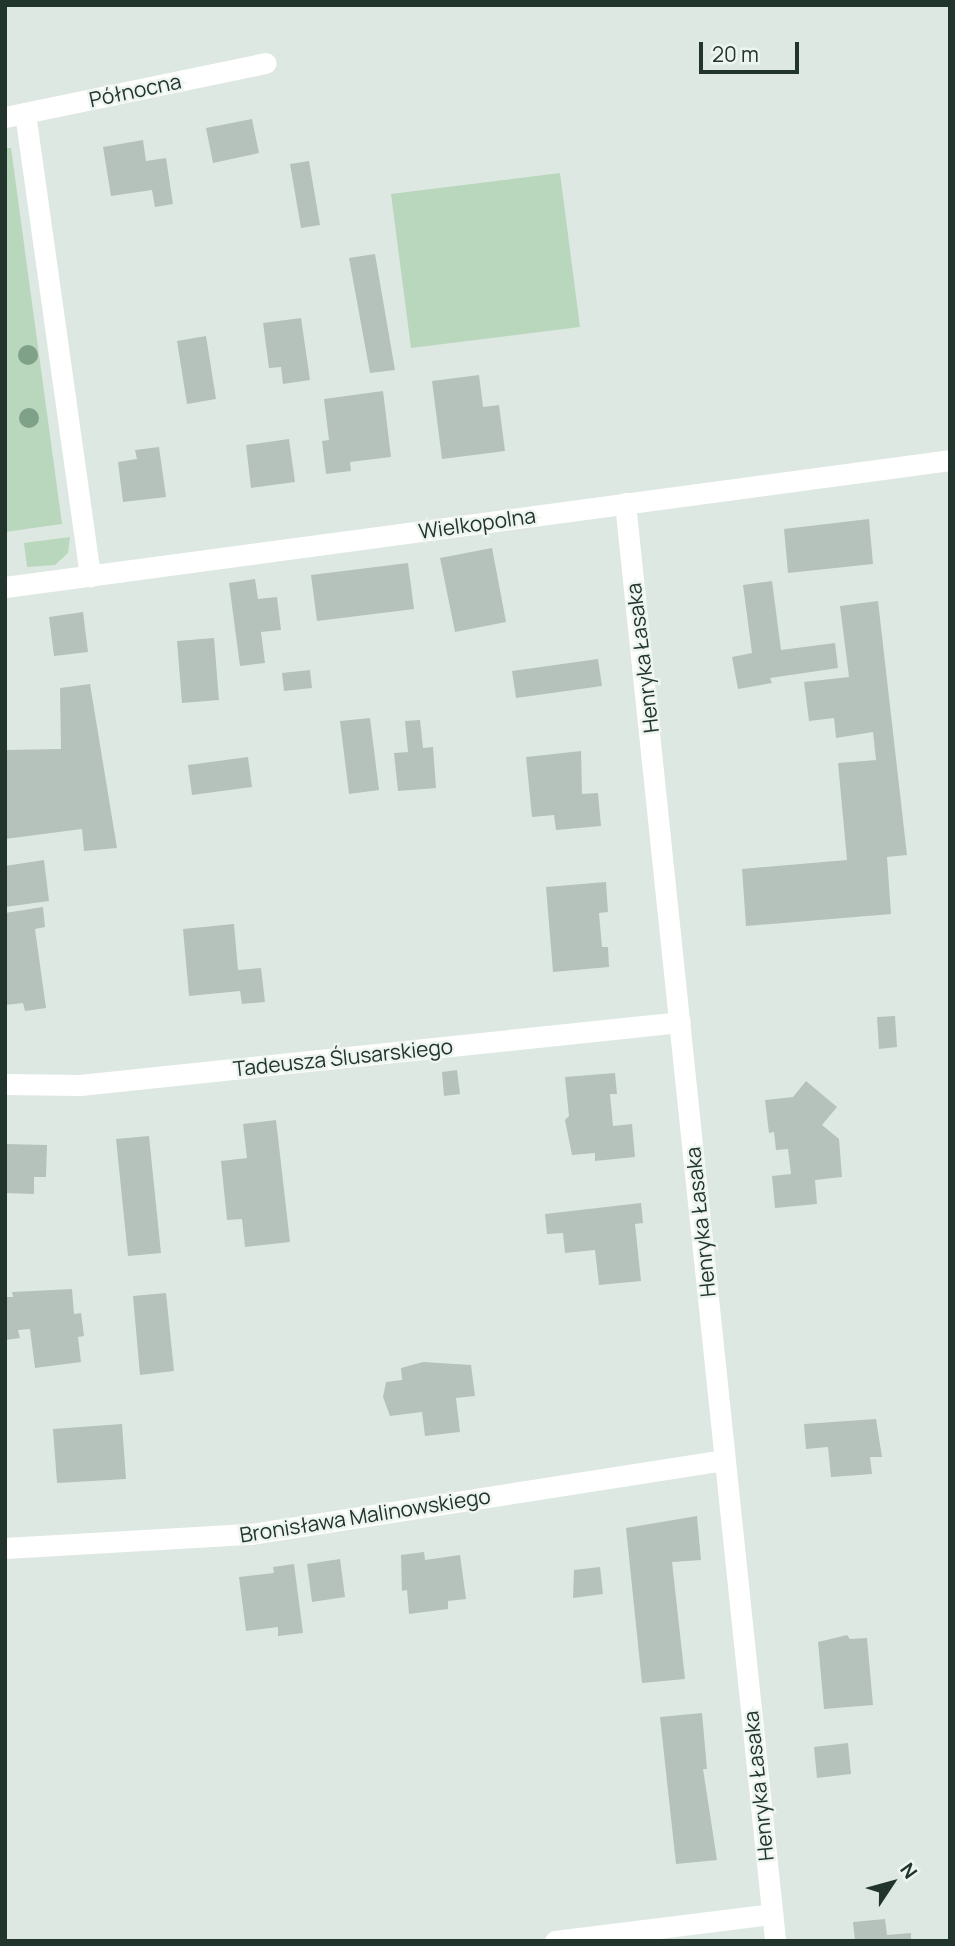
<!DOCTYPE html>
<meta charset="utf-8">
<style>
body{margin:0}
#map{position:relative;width:955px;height:1946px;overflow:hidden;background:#dee8e2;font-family:Manrope,sans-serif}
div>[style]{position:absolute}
.green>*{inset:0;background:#b9d7bd}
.building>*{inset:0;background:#b4c2bb}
.minor>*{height:21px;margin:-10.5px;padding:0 10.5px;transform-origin:10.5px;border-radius:10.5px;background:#fff}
.trees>*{width:20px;height:20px;margin:-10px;border-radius:50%;background:#7fa188}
span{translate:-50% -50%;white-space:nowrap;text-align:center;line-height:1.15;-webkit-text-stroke:5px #eef5f0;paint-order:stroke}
.street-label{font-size:21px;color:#21352d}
.frame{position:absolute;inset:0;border:7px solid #21352d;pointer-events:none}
.north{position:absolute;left:857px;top:1848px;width:70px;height:70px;-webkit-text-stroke:5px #eef5f0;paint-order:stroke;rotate:54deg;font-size:19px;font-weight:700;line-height:28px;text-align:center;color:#21352d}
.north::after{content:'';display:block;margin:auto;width:24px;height:32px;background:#21352d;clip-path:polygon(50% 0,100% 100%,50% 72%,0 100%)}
.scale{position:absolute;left:699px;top:42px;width:100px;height:32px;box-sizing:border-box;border:4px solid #21352d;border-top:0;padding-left:9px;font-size:21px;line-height:24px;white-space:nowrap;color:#21352d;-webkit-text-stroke:5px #eef5f0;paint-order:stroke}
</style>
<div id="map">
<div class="green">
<i style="clip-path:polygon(5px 148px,11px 148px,62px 524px,5px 532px)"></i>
<i style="clip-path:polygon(560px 173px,580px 327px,411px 348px,391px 194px)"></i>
<i style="clip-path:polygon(70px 537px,68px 553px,55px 565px,27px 567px,24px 543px)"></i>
</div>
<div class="building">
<i style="clip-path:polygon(252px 119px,259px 153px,213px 163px,206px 128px)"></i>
<i style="clip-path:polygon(143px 140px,146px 161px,166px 158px,173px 204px,155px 207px,152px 190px,111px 196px,103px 147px)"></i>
<i style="clip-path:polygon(309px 161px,320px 225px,301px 228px,290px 164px)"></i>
<i style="clip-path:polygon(375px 254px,395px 370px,370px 373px,349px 258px)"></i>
<i style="clip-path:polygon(301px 318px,310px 380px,283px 384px,281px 367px,269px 368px,263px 323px)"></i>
<i style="clip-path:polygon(206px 336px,216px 399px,187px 404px,177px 341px)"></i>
<i style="clip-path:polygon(479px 375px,483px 407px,499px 405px,505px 451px,442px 459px,432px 381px)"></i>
<i style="clip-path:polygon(383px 391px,391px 457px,350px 462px,351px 471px,326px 474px,322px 441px,329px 440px,324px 399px)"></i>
<i style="clip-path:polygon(289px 439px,295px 482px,251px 488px,246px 445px)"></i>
<i style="clip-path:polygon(159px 447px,166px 497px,123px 502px,118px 462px,137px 459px,135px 450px)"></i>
<i style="clip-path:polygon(869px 519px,873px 564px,788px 573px,784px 529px)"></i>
<i style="clip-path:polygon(492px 548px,506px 622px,455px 632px,440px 558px)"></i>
<i style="clip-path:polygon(408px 563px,414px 609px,317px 621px,311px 575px)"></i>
<i style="clip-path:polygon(255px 579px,258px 599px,277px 597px,281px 630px,261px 632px,265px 663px,240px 666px,229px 583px)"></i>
<i style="clip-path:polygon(772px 581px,781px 650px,835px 643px,838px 668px,770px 678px,772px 683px,738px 689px,732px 657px,752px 653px,743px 585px)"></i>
<i style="clip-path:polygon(878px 601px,907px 855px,887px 857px,891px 914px,746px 926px,742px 869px,847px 860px,838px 763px,876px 760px,873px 732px,836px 738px,834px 718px,809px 721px,804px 682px,849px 677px,840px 606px)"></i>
<i style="clip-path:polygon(83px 612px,88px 652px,54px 656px,49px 617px)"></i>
<i style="clip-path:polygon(214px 638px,219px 700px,182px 703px,177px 641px)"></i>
<i style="clip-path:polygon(598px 659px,602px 686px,516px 698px,512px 671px)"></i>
<i style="clip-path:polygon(310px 670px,312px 688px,284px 691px,282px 673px)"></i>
<i style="clip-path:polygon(90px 684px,117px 848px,84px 851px,82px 829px,5px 839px,5px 750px,61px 749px,60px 688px)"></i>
<i style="clip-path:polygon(370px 718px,379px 790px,349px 794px,340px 721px)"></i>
<i style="clip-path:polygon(420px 720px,423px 748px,433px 747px,436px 788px,398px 791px,394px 753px,408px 752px,405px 721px)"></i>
<i style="clip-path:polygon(581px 751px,582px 794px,598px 793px,601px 826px,556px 830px,554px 815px,532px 817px,526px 757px)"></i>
<i style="clip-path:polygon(248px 757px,252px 787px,192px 795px,188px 765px)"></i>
<i style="clip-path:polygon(44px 860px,49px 901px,5px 907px,5px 866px)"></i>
<i style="clip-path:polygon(606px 882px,608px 912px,599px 913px,602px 947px,608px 947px,609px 967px,553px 972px,546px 887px)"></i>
<i style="clip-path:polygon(43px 907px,45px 927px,35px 929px,46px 1008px,25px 1011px,23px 1003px,5px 1005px,5px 913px)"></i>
<i style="clip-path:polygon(234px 924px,238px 970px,261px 968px,265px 1002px,242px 1004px,240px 991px,189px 996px,183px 929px)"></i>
<i style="clip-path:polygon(895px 1016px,897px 1047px,879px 1049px,877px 1017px)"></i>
<i style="clip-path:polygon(457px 1070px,460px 1094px,444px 1096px,442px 1072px)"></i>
<i style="clip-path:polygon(615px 1073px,617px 1094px,610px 1094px,613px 1126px,632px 1124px,635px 1157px,595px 1161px,595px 1153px,572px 1155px,565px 1120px,569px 1116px,565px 1077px)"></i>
<i style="clip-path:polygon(806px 1081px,837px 1107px,822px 1125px,839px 1139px,842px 1177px,815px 1180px,817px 1204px,775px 1208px,772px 1176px,791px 1174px,788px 1149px,776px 1150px,774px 1132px,769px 1133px,765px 1100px,793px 1097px)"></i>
<i style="clip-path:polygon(276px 1120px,290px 1242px,245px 1247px,242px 1219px,227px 1220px,221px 1161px,247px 1158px,243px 1124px)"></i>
<i style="clip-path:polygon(149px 1136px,161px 1253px,128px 1256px,116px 1139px)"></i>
<i style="clip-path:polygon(5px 1144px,47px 1145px,46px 1177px,34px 1177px,34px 1194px,5px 1193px)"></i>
<i style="clip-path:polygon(641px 1203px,643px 1223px,635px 1224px,641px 1281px,599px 1285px,595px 1250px,565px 1253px,563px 1233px,547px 1234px,545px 1214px)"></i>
<i style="clip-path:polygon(72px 1289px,74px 1314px,81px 1313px,84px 1336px,78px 1337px,81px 1362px,35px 1368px,30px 1329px,18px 1330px,20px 1338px,5px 1340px,5px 1297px,13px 1297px,12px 1292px)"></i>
<i style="clip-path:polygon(166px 1293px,174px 1371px,140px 1375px,133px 1296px)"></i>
<i style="clip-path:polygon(423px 1362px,471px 1365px,475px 1396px,456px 1398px,460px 1432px,425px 1436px,422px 1412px,390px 1416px,383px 1397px,386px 1382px,402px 1380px,401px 1368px)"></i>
<i style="clip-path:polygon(876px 1419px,882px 1457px,870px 1457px,872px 1474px,831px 1477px,828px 1447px,806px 1449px,804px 1424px)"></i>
<i style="clip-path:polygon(122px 1424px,126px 1479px,57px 1483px,53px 1429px)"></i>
<i style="clip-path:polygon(697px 1516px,701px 1560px,672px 1562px,685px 1679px,642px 1683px,626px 1528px)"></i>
<i style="clip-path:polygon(424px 1552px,425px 1560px,460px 1555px,466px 1599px,448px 1601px,448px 1609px,409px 1614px,407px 1590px,402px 1591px,401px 1555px)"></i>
<i style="clip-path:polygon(340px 1559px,345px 1597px,312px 1602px,307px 1564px)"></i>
<i style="clip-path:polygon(294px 1564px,303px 1633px,278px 1636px,278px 1627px,246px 1631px,239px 1577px,274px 1573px,273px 1567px)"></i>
<i style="clip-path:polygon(600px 1567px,603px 1594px,573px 1598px,574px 1570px)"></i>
<i style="clip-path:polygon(847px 1635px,850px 1639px,867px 1638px,873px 1705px,824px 1709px,818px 1642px)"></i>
<i style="clip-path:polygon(702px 1713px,707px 1769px,703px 1769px,717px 1860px,676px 1864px,660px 1717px)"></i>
<i style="clip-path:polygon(848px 1743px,851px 1774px,817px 1778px,814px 1747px)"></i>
<i style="clip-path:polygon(885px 1919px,887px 1935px,911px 1933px,911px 1941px,855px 1941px,853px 1922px)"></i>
</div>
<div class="minor">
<i style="left:25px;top:113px;width:468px;rotate:82deg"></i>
<i style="left:5px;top:117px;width:266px;rotate:-11.7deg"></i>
<i style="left:625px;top:503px;width:1446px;rotate:84.04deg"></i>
<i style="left:5px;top:587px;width:953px;rotate:-7.65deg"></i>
<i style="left:5px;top:1084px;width:75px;rotate:0.8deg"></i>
<i style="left:80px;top:1085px;width:603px;rotate:-5.99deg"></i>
<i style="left:5px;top:1548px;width:246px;rotate:-3.3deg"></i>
<i style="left:251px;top:1534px;width:478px;rotate:-8.9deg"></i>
<i style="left:555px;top:1941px;width:219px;rotate:-7.1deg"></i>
</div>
<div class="trees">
<i style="left:28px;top:355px"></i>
<i style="left:29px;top:418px"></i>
</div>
<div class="street-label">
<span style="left:135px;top:90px;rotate:-12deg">Północna</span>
<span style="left:477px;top:523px;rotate:-8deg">Wielkopolna</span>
<span style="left:642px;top:658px;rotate:-97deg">Henryka Łasaka</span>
<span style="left:343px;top:1057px;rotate:-6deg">Tadeusza Ślusarskiego</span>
<span style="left:700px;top:1222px;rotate:-96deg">Henryka Łasaka</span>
<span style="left:365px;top:1515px;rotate:-9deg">Bronisława Malinowskiego</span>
<span style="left:758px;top:1786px;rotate:-96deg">Henryka Łasaka</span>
</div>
<div class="frame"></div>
<div class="north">N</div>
<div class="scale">20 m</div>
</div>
